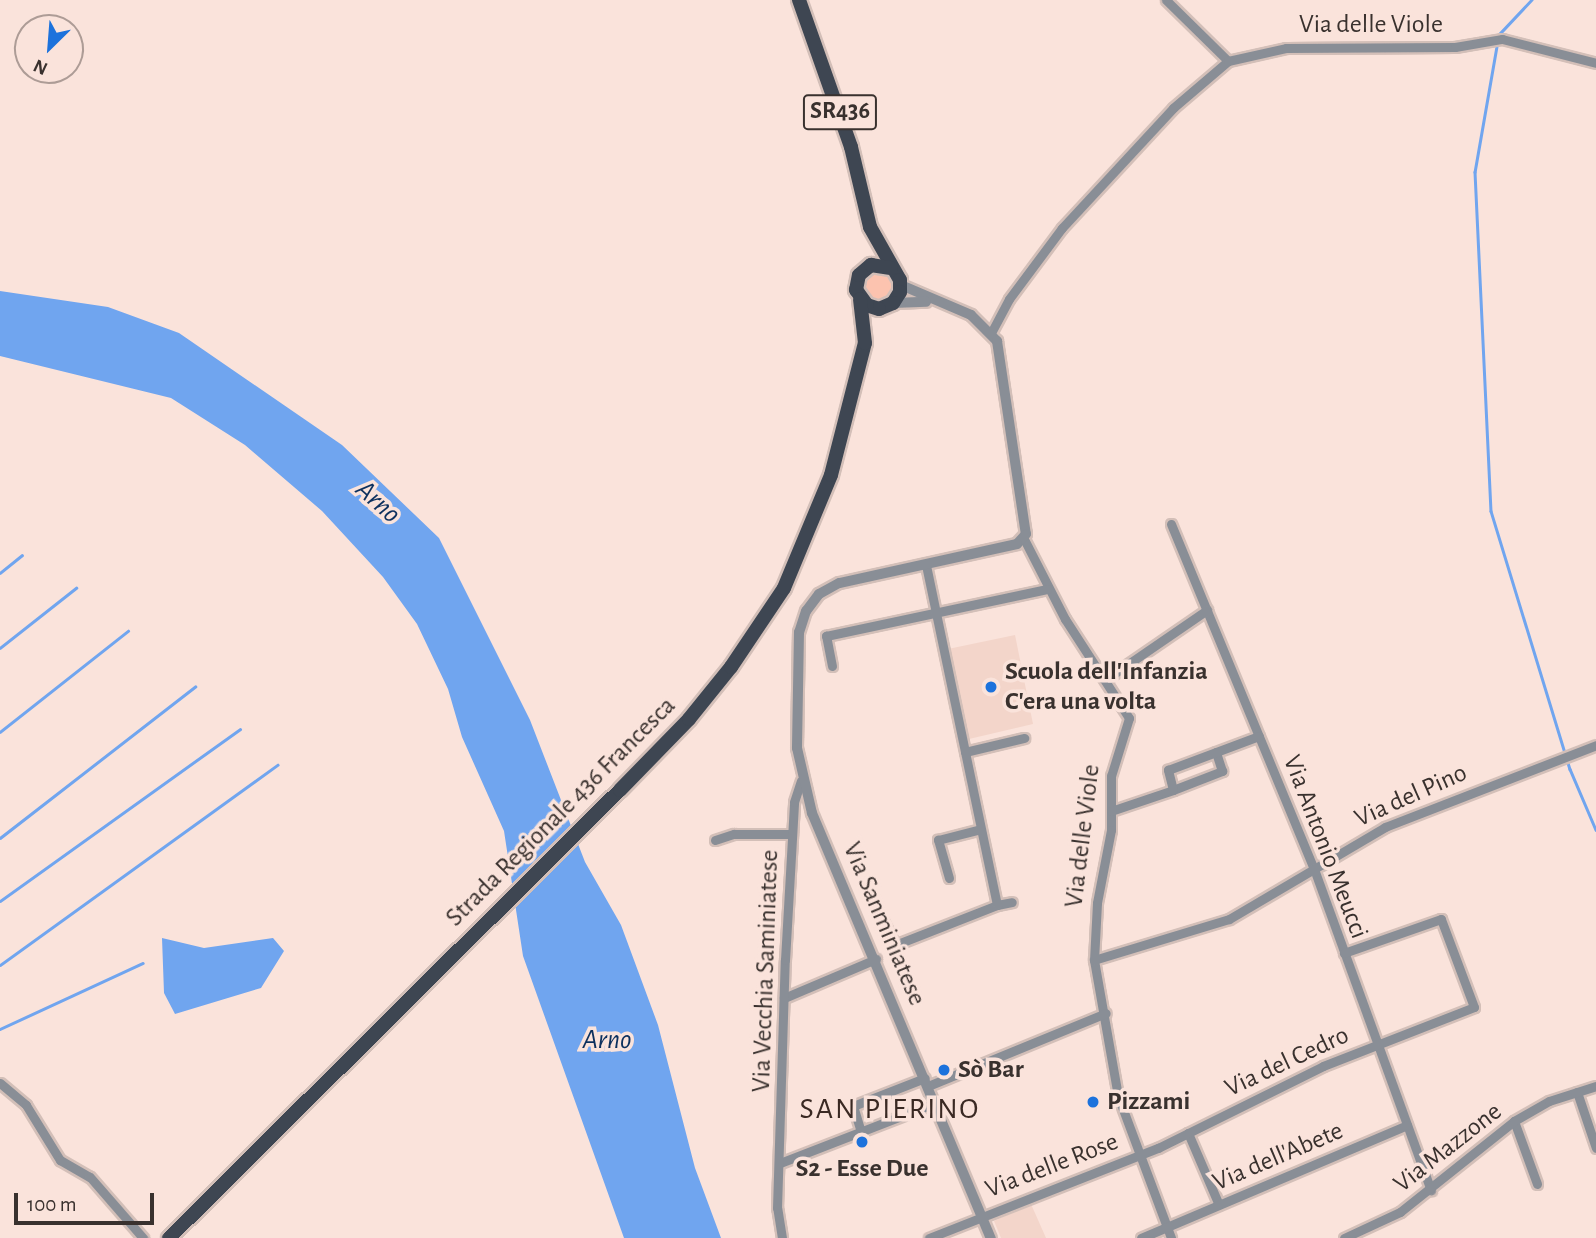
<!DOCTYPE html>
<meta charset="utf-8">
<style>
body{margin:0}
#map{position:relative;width:1596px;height:1238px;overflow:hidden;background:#fae3db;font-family:"Alegreya Sans",sans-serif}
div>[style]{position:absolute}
.built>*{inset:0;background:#f3d5ca}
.green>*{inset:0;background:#fcc3af}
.round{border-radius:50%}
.water>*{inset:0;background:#70a5ef}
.stream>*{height:2.5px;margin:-1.25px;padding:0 1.25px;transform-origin:1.25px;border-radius:1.25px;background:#70a5ef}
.roads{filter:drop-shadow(2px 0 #d3bfb8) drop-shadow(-2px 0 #d3bfb8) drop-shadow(0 2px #d3bfb8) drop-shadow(0 -2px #d3bfb8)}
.minor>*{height:9px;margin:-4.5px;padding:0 4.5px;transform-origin:4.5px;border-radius:4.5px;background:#898e96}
.tertiary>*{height:10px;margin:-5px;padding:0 5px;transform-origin:5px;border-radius:5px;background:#898e96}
.primary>*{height:14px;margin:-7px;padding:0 7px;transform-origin:7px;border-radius:7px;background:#3e4652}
.dots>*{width:19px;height:19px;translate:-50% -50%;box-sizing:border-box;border:4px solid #fae3db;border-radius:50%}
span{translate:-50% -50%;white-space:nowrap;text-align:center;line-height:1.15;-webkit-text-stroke:7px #fae3db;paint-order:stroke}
.shield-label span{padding:2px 5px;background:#fae3db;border:2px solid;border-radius:5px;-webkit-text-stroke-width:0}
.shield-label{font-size:24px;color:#39312e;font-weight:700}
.street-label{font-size:26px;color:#39312e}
.poi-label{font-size:26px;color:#39312e;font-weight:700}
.left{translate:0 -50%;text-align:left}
.water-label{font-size:28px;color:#0c305e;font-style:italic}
.quarter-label{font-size:30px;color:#3a2923;letter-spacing:2px}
.north{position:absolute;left:14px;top:14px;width:70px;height:70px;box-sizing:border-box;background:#fae3db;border:2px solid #ad9c96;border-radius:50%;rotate:205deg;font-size:19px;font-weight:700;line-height:28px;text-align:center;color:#39312e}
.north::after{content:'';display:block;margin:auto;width:24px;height:32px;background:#1c72dc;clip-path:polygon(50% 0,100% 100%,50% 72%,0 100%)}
.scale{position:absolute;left:14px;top:1193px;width:140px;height:32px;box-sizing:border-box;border:4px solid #39312e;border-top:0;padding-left:9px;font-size:21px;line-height:24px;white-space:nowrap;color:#39312e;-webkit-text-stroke:5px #fae3db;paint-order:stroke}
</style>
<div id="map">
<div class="built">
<i style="clip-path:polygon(1015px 635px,1033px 724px,969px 739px,948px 649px)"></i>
<i style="clip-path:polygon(1031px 1204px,1046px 1238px,1001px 1238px,994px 1221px)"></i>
</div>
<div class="green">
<i class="round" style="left:862px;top:270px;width:32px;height:32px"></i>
</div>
<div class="water">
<i style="clip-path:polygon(0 291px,108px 307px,179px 333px,342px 445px,439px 538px,530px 720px,585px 862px,621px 925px,658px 1025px,695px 1168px,721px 1238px,624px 1238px,523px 956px,504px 831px,462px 737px,448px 689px,417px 624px,383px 577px,322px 511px,245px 445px,171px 398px,0 356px)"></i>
<i style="clip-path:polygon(162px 938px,204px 948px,273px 938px,284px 951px,261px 988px,175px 1014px,164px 993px)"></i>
</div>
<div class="stream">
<i style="left:1532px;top:0;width:48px;rotate:133.3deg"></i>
<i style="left:1499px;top:35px;width:139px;rotate:99.9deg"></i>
<i style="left:1475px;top:172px;width:339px;rotate:87.3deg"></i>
<i style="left:1491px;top:511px;width:270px;rotate:73deg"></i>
<i style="left:1570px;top:769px;width:66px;rotate:66.9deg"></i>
<i style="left:0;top:573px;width:28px;rotate:-39deg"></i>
<i style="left:0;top:648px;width:97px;rotate:-38.3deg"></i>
<i style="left:0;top:732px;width:163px;rotate:-38.3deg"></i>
<i style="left:0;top:838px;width:247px;rotate:-37.8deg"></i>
<i style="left:0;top:901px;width:295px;rotate:-35.6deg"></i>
<i style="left:0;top:965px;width:342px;rotate:-35.8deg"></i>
<i style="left:0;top:1029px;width:157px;rotate:-24.8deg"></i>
</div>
<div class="roads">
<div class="minor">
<i style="left:1166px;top:0;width:87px;rotate:44.5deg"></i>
<i style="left:991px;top:333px;width:38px;rotate:-62deg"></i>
<i style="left:1009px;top:299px;width:89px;rotate:-53.3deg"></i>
<i style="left:1062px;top:228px;width:163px;rotate:-47.2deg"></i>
<i style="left:1173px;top:108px;width:72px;rotate:-40.5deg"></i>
<i style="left:1228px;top:61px;width:59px;rotate:-12.6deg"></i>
<i style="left:1286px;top:48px;width:169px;rotate:-0.3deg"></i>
<i style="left:1455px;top:47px;width:48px;rotate:-9.7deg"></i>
<i style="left:1502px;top:39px;width:97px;rotate:14.3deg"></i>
<i style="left:1171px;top:524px;width:373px;rotate:67.5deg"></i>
<i style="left:1314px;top:869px;width:342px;rotate:70deg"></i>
<i style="left:1024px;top:539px;width:90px;rotate:62.9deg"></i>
<i style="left:1065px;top:619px;width:118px;rotate:57.1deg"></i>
<i style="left:1129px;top:718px;width:61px;rotate:107.2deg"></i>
<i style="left:1111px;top:776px;width:54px;rotate:90deg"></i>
<i style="left:1111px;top:830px;width:74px;rotate:100.9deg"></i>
<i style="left:1097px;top:903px;width:57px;rotate:93deg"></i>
<i style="left:1094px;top:960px;width:138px;rotate:80deg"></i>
<i style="left:1118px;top:1096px;width:152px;rotate:69.5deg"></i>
<i style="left:832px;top:666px;width:31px;rotate:-101deg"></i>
<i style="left:826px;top:636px;width:226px;rotate:-12deg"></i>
<i style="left:1105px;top:680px;width:124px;rotate:-34.5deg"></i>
<i style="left:965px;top:752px;width:61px;rotate:-13.3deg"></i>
<i style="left:1173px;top:790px;width:53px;rotate:-21.2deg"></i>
<i style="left:1222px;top:771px;width:20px;rotate:-108deg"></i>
<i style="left:1111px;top:811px;width:65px;rotate:-18.7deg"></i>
<i style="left:1173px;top:790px;width:21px;rotate:-104deg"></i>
<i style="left:1168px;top:770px;width:97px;rotate:-20.5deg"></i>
<i style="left:715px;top:840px;width:20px;rotate:-18deg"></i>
<i style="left:734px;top:834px;width:58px"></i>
<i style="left:949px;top:878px;width:40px;rotate:-106deg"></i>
<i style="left:938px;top:840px;width:44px;rotate:-14.3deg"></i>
<i style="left:997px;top:905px;width:15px;rotate:-11deg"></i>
<i style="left:876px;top:907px;width:42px;rotate:63.4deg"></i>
<i style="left:895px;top:945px;width:110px;rotate:-21.4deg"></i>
<i style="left:997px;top:905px;width:348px;rotate:-101.8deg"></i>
<i style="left:1094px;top:960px;width:141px;rotate:-16.9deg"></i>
<i style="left:1229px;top:919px;width:181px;rotate:-30.5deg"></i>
<i style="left:1385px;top:827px;width:226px;rotate:-21.2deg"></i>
<i style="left:784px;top:998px;width:100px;rotate:-23deg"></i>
<i style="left:0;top:1083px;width:34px;rotate:40deg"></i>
<i style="left:26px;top:1105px;width:65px;rotate:58.3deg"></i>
<i style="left:60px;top:1160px;width:34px;rotate:30deg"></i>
<i style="left:90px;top:1177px;width:81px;rotate:49deg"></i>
<i style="left:928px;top:1086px;width:192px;rotate:-22.3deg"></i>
<i style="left:1577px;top:1092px;width:59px;rotate:71.3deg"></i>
<i style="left:1514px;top:1121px;width:67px;rotate:69.9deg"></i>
<i style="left:861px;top:1132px;width:27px;rotate:-107deg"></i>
<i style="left:853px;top:1106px;width:77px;rotate:-21.3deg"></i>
<i style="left:1188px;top:1133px;width:78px;rotate:66.7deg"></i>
<i style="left:780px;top:1163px;width:166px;rotate:-21.2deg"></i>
<i style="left:782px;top:1238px;width:30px;rotate:-99deg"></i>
<i style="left:777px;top:1208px;width:248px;rotate:-88.2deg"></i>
<i style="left:785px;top:960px;width:158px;rotate:-86.7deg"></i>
<i style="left:794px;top:802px;width:22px;rotate:-72deg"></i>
<i style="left:929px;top:1238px;width:246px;rotate:-21.5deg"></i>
<i style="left:1158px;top:1148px;width:184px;rotate:-26.4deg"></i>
<i style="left:1323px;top:1066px;width:162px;rotate:-21.3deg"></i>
<i style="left:1474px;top:1007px;width:94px;rotate:-110.6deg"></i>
<i style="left:1441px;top:919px;width:103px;rotate:160.7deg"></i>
<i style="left:1141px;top:1238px;width:289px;rotate:-23deg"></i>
<i style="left:1344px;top:1238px;width:62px;rotate:-24.9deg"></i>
<i style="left:1400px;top:1212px;width:146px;rotate:-38.6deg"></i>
<i style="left:1514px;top:1121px;width:40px;rotate:-29.7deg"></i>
<i style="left:1549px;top:1101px;width:49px;rotate:-17.7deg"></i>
</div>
<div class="tertiary">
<i style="left:901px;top:285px;width:76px;rotate:23.2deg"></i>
<i style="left:971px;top:315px;width:37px;rotate:45deg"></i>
<i style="left:997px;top:341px;width:195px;rotate:81.5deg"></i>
<i style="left:1026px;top:534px;width:13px;rotate:132deg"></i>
<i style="left:1017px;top:544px;width:182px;rotate:167.6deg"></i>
<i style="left:839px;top:583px;width:23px;rotate:151deg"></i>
<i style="left:819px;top:594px;width:21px;rotate:127deg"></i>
<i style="left:806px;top:611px;width:22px;rotate:108deg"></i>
<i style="left:799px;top:632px;width:116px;rotate:91deg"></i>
<i style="left:797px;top:748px;width:67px;rotate:77deg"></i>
<i style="left:812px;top:813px;width:461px;rotate:67.2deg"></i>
<i style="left:893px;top:303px;width:33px;rotate:-2deg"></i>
</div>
<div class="primary">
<i style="left:799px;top:0;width:156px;rotate:70.5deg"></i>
<i style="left:851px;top:147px;width:82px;rotate:76.6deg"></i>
<i style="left:870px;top:227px;width:61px;rotate:60.5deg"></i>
<i style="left:900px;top:280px;width:12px;rotate:90deg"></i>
<i style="left:900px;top:292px;width:13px;rotate:122deg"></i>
<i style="left:893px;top:303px;width:15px;rotate:157deg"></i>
<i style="left:879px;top:309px;width:13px;rotate:-162deg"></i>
<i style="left:867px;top:305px;width:19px;rotate:-126deg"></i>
<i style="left:856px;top:290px;width:15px;rotate:-79deg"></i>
<i style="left:859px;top:275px;width:16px;rotate:-40deg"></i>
<i style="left:871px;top:265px;width:20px;rotate:9deg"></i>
<i style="left:169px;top:1238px;width:636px;rotate:-44.81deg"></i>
<i style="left:620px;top:790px;width:99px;rotate:-45.8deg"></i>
<i style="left:689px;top:719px;width:67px;rotate:-51.1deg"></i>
<i style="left:731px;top:667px;width:95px;rotate:-56.1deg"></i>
<i style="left:784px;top:588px;width:122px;rotate:-67.4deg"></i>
<i style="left:831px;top:475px;width:136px;rotate:-75.6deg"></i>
<i style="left:865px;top:343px;width:44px;rotate:-96.5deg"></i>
</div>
</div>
<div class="dots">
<i style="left:991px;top:687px;background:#1c72dc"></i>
<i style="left:944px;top:1070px;background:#1c72dc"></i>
<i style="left:1093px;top:1102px;background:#1c72dc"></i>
<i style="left:862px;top:1142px;background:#1c72dc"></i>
</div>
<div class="shield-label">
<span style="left:840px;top:112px">SR436</span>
</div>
<div class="street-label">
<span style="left:1371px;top:25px">Via delle Viole</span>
<span style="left:1411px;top:796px;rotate:-24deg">Via del Pino</span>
<span style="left:561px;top:812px;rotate:-45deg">Strada Regionale 436 Francesca</span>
<span style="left:1083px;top:836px;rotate:-83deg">Via delle Viole</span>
<span style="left:1325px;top:847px;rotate:69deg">Via Antonio Meucci</span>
<span style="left:884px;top:924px;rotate:67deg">Via Sanminiatese</span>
<span style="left:766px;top:971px;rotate:-88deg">Via Vecchia Saminiatese</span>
<span style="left:1287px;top:1062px;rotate:-25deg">Via del Cedro</span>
<span style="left:1448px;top:1148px;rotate:-38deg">Via Mazzone</span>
<span style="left:1278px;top:1157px;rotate:-23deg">Via dell'Abete</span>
<span style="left:1052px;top:1166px;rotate:-21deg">Via delle Rose</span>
</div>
<div class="poi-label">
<span class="left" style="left:1005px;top:687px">Scuola dell'Infanzia<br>C'era una volta</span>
<span class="left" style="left:958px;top:1070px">Sò Bar</span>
<span class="left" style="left:1107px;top:1102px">Pizzami</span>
<span style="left:862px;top:1169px">S2 - Esse Due</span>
</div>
<div class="water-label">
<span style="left:378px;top:502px;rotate:42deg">Arno</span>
<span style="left:607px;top:1040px">Arno</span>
</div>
<div class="quarter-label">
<span style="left:890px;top:1109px">SAN PIERINO</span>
</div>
<div class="north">N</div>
<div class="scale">100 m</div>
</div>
